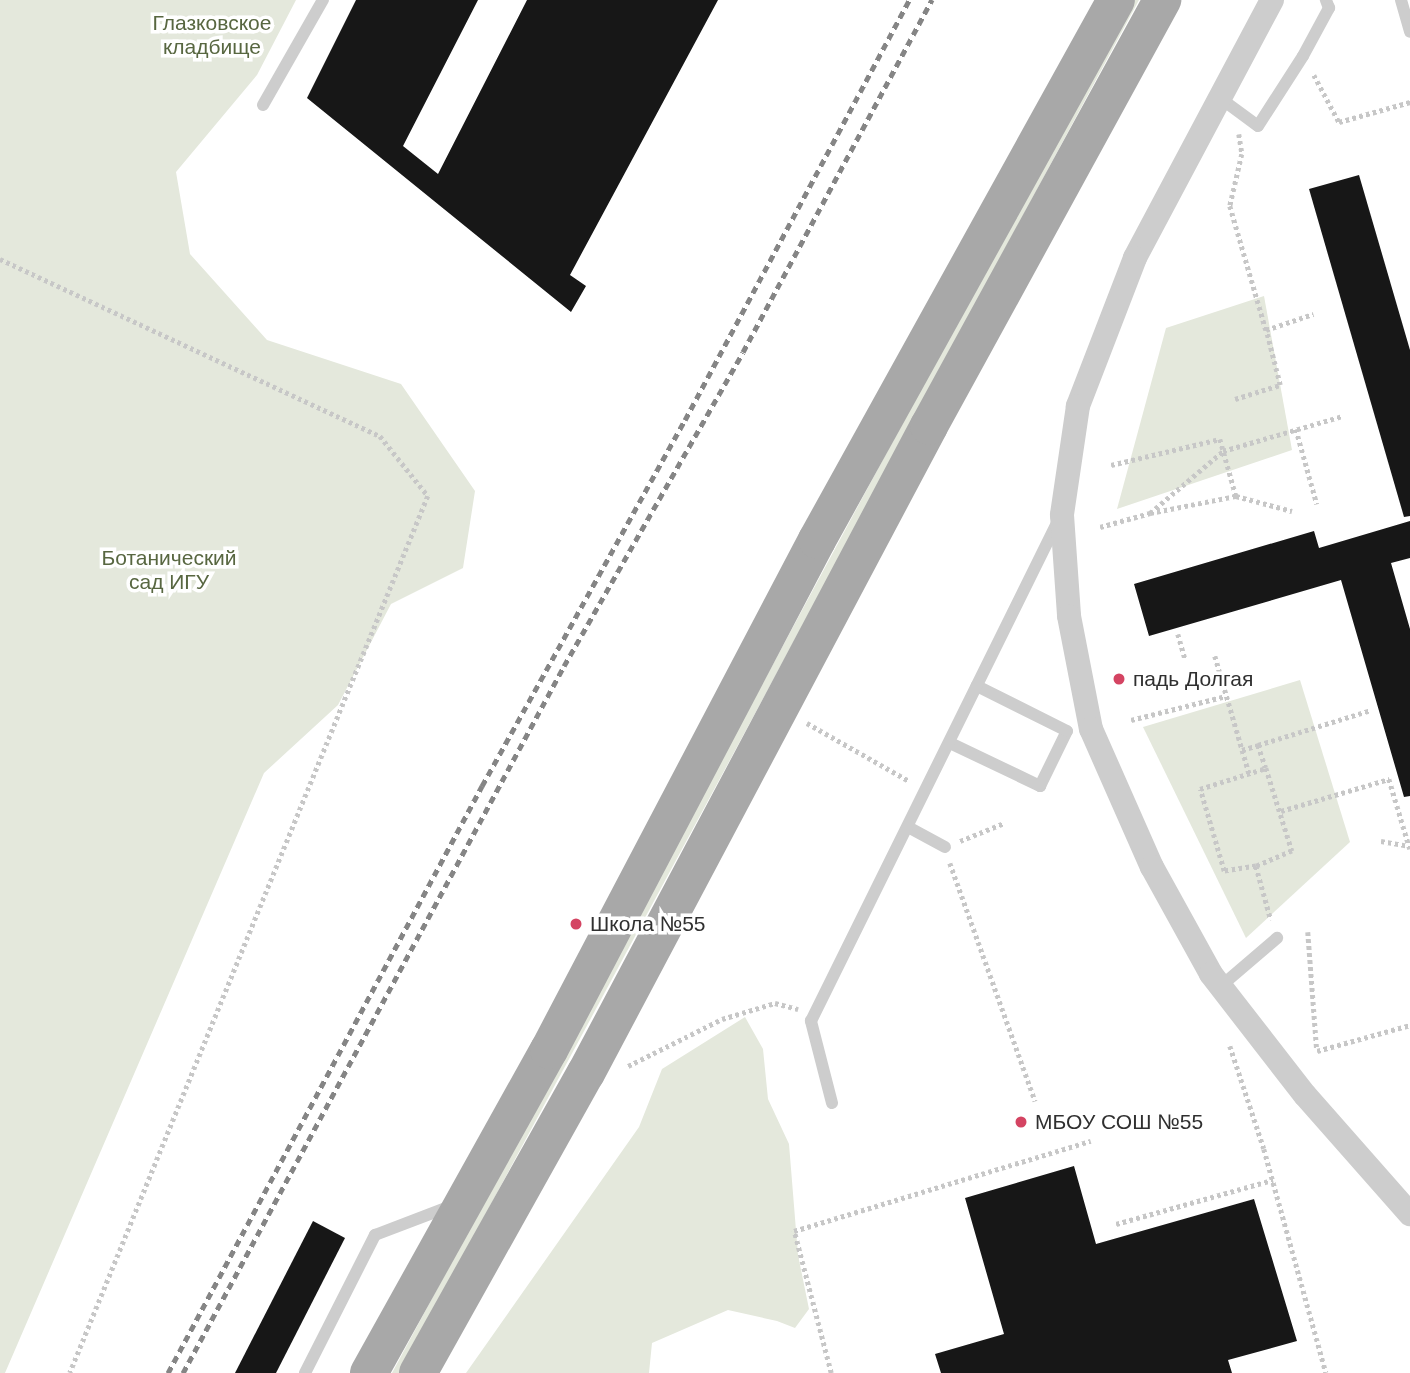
<!DOCTYPE html>
<meta charset="utf-8">
<style>
body{margin:0}
#map{position:relative;width:1410px;height:1373px;overflow:hidden;background:#fff;font-family:Arial,sans-serif}
div>[style]{position:absolute}
.green>*{inset:0;background:#e4e8dc}
.building>*{inset:0;background:#171717}
.path>*{height:4.5px;margin-top:-2.25px;transform-origin:0;background:repeating-linear-gradient(90deg,#c7c7c7 0 3.5px,transparent 0 7px)}
.lane>*{height:12px;margin:-6px;padding:0 6px;transform-origin:6px;border-radius:6px;background:#cdcdcd}
.street>*{height:24px;margin:-12px;padding:0 12px;transform-origin:12px;border-radius:12px;background:#cdcdcd}
.primary>*{height:38px;margin:-19px;padding:0 19px;transform-origin:19px;border-radius:19px;background:#a8a8a8}
.rail>*{height:5px;margin-top:-2.5px;transform-origin:0;background:repeating-linear-gradient(90deg,#858585 0 7px,transparent 0 12px)}
.dots>*{width:19px;height:19px;translate:-50% -50%;box-sizing:border-box;border:4px solid #fff;border-radius:50%}
span{translate:-50% -50%;white-space:nowrap;text-align:center;line-height:1.15;-webkit-text-stroke:7px #fff;paint-order:stroke}
.park-label{font-size:21px;color:#586741}
.poi-label{font-size:21px;color:#303030}
.left{translate:0 -50%;text-align:left}
</style>
<div id="map">
<div class="green">
<i style="clip-path:polygon(0 0,296px 0,257px 75px,176px 172px,190px 254px,267px 340px,401px 384px,475px 491px,463px 568px,391px 604px,338px 705px,264px 773px,5px 1373px,0 1373px)"></i>
<i style="clip-path:polygon(1130px 0,1139px 0,400px 1373px,392px 1373px)"></i>
<i style="clip-path:polygon(1264px 296px,1292px 450px,1117px 509px,1166px 328px)"></i>
<i style="clip-path:polygon(1300px 680px,1350px 842px,1246px 938px,1143px 727px)"></i>
<i style="clip-path:polygon(745px 1017px,763px 1049px,768px 1099px,789px 1144px,798px 1255px,809px 1309px,795px 1328px,777px 1321px,728px 1310px,652px 1343px,649px 1373px,466px 1373px,639px 1127px,662px 1069px)"></i>
</div>
<div class="building">
<i style="clip-path:polygon(356px 0,478px 0,403px 146px,438px 174px,527px 0,718px 0,570px 275px,586px 286px,571px 312px,307px 98px)"></i>
<i style="clip-path:polygon(1359px 175px,1410px 350px,1410px 516px,1404px 517px,1309px 189px)"></i>
<i style="clip-path:polygon(1410px 521px,1410px 558px,1391px 563px,1410px 629px,1410px 796px,1404px 797px,1341px 580px,1149px 636px,1134px 584px,1314px 531px,1319px 548px)"></i>
<i style="clip-path:polygon(1074px 1166px,1096px 1244px,1254px 1199px,1297px 1341px,1228px 1360px,1232px 1373px,941px 1373px,935px 1354px,1004px 1334px,965px 1198px)"></i>
<i style="clip-path:polygon(313px 1221px,345px 1238px,276px 1373px,235px 1373px)"></i>
</div>
<div class="path">
<i style="left:1314px;top:75px;width:53px;rotate:62deg"></i>
<i style="left:1339px;top:122px;width:74px;rotate:-15.7deg"></i>
<i style="left:1239px;top:134px;width:20px;rotate:81deg"></i>
<i style="left:1242px;top:154px;width:53px;rotate:103deg"></i>
<i style="left:1230px;top:206px;width:129px;rotate:73.8deg"></i>
<i style="left:0;top:259px;width:419px;rotate:25deg"></i>
<i style="left:380px;top:436px;width:77px;rotate:51.3deg"></i>
<i style="left:428px;top:496px;width:947px;rotate:112.21deg"></i>
<i style="left:1235px;top:399px;width:47px;rotate:-17.3deg"></i>
<i style="left:1280px;top:385px;width:57px;rotate:-104.3deg"></i>
<i style="left:1266px;top:330px;width:50px;rotate:-18.8deg"></i>
<i style="left:1296px;top:429px;width:78px;rotate:74.4deg"></i>
<i style="left:1111px;top:465px;width:112px;rotate:-13.4deg"></i>
<i style="left:1220px;top:439px;width:59px;rotate:74.3deg"></i>
<i style="left:1236px;top:496px;width:58px;rotate:15deg"></i>
<i style="left:1150px;top:513px;width:96px;rotate:-40.3deg"></i>
<i style="left:1223px;top:451px;width:125px;rotate:-16.3deg"></i>
<i style="left:1100px;top:527px;width:52px;rotate:-15.6deg"></i>
<i style="left:1150px;top:513px;width:88px;rotate:-11.2deg"></i>
<i style="left:1178px;top:634px;width:25px;rotate:74deg"></i>
<i style="left:1215px;top:656px;width:122px;rotate:73.8deg"></i>
<i style="left:1131px;top:720px;width:98px;rotate:-14.2deg"></i>
<i style="left:807px;top:723px;width:117px;rotate:29.6deg"></i>
<i style="left:1258px;top:745px;width:118px;rotate:-17.2deg"></i>
<i style="left:1242px;top:750px;width:17px;rotate:-17deg"></i>
<i style="left:1258px;top:745px;width:24px;rotate:71deg"></i>
<i style="left:1266px;top:768px;width:87px;rotate:72.6deg"></i>
<i style="left:1292px;top:851px;width:39px;rotate:157deg"></i>
<i style="left:1256px;top:866px;width:32px;rotate:171deg"></i>
<i style="left:1224px;top:871px;width:85px;rotate:-106.3deg"></i>
<i style="left:1200px;top:789px;width:69px;rotate:-17.7deg"></i>
<i style="left:1281px;top:811px;width:113px;rotate:-16.5deg"></i>
<i style="left:1389px;top:779px;width:73px;rotate:73.3deg"></i>
<i style="left:960px;top:841px;width:48px;rotate:-22.2deg"></i>
<i style="left:1381px;top:841px;width:28px;rotate:10deg"></i>
<i style="left:950px;top:863px;width:253px;rotate:70.3deg"></i>
<i style="left:1256px;top:866px;width:56px;rotate:74.5deg"></i>
<i style="left:1308px;top:932px;width:119px;rotate:85.7deg"></i>
<i style="left:1317px;top:1051px;width:97px;rotate:-15.6deg"></i>
<i style="left:1230px;top:1046px;width:108px;rotate:71.7deg"></i>
<i style="left:1264px;top:1149px;width:232px;rotate:74.5deg"></i>
<i style="left:628px;top:1066px;width:105px;rotate:-26.6deg"></i>
<i style="left:722px;top:1019px;width:55px;rotate:-16.8deg"></i>
<i style="left:775px;top:1003px;width:24px;rotate:15deg"></i>
<i style="left:1116px;top:1224px;width:163px;rotate:-15.7deg"></i>
<i style="left:831px;top:1373px;width:147px;rotate:-104.6deg"></i>
<i style="left:794px;top:1231px;width:310px;rotate:-16.9deg"></i>
</div>
<div class="lane">
<i style="left:1401px;top:0;width:33px;rotate:74deg"></i>
<i style="left:1220px;top:98px;width:47px;rotate:36.4deg"></i>
<i style="left:1258px;top:126px;width:83px;rotate:-57.3deg"></i>
<i style="left:1303px;top:56px;width:55px;rotate:-61.6deg"></i>
<i style="left:1329px;top:8px;width:9px;rotate:-111deg"></i>
<i style="left:263px;top:105px;width:121px;rotate:-60.3deg"></i>
<i style="left:950px;top:743px;width:100px;rotate:25.5deg"></i>
<i style="left:1040px;top:786px;width:61px;rotate:-63.9deg"></i>
<i style="left:1067px;top:731px;width:101px;rotate:-153.4deg"></i>
<i style="left:908px;top:827px;width:42px;rotate:28.4deg"></i>
<i style="left:1221px;top:986px;width:74px;rotate:-40.6deg"></i>
<i style="left:832px;top:1103px;width:85px;rotate:-104.4deg"></i>
<i style="left:811px;top:1021px;width:558px;rotate:-63.71deg"></i>
<i style="left:305px;top:1373px;width:155px;rotate:-63.1deg"></i>
<i style="left:375px;top:1235px;width:81px;rotate:-20.9deg"></i>
</div>
<div class="street">
<i style="left:1272px;top:0;width:292px;rotate:118deg"></i>
<i style="left:1135px;top:258px;width:159px;rotate:111.1deg"></i>
<i style="left:1078px;top:406px;width:110px;rotate:98.4deg"></i>
<i style="left:1062px;top:515px;width:101px;rotate:86deg"></i>
<i style="left:1069px;top:616px;width:115px;rotate:79deg"></i>
<i style="left:1091px;top:729px;width:151px;rotate:66.2deg"></i>
<i style="left:1152px;top:867px;width:122px;rotate:61.1deg"></i>
<i style="left:1211px;top:974px;width:153px;rotate:52.2deg"></i>
<i style="left:1305px;top:1095px;width:159px;rotate:48.6deg"></i>
</div>
<div class="primary">
<i style="left:369px;top:1373px;width:370px;rotate:-60.9deg"></i>
<i style="left:549px;top:1050px;width:576px;rotate:-62.28deg"></i>
<i style="left:817px;top:540px;width:617px;rotate:-61.03deg"></i>
<i style="left:418px;top:1373px;width:344px;rotate:-60.8deg"></i>
<i style="left:586px;top:1073px;width:732px;rotate:-62.07deg"></i>
<i style="left:929px;top:426px;width:486px;rotate:-61.3deg"></i>
</div>
<div class="rail">
<i style="left:168px;top:1373px;width:666px;rotate:-61.86deg"></i>
<i style="left:482px;top:786px;width:419px;rotate:-61deg"></i>
<i style="left:685px;top:420px;width:476px;rotate:-61.9deg"></i>
<i style="left:183px;top:1373px;width:803px;rotate:-61.68deg"></i>
<i style="left:564px;top:666px;width:361px;rotate:-60.3deg"></i>
<i style="left:743px;top:352px;width:400px;rotate:-61.8deg"></i>
</div>
<div class="dots">
<i style="left:1119px;top:679px;background:#d44462"></i>
<i style="left:576px;top:924px;background:#d44462"></i>
<i style="left:1021px;top:1122px;background:#d44462"></i>
</div>
<div class="park-label">
<span style="left:212px;top:35px">Глазковское<br>кладбище</span>
<span style="left:169px;top:570px">Ботанический<br>сад ИГУ</span>
</div>
<div class="poi-label">
<span class="left" style="left:1133px;top:679px">падь Долгая</span>
<span class="left" style="left:590px;top:924px">Школа №55</span>
<span class="left" style="left:1035px;top:1122px">МБОУ СОШ №55</span>
</div>
</div>
